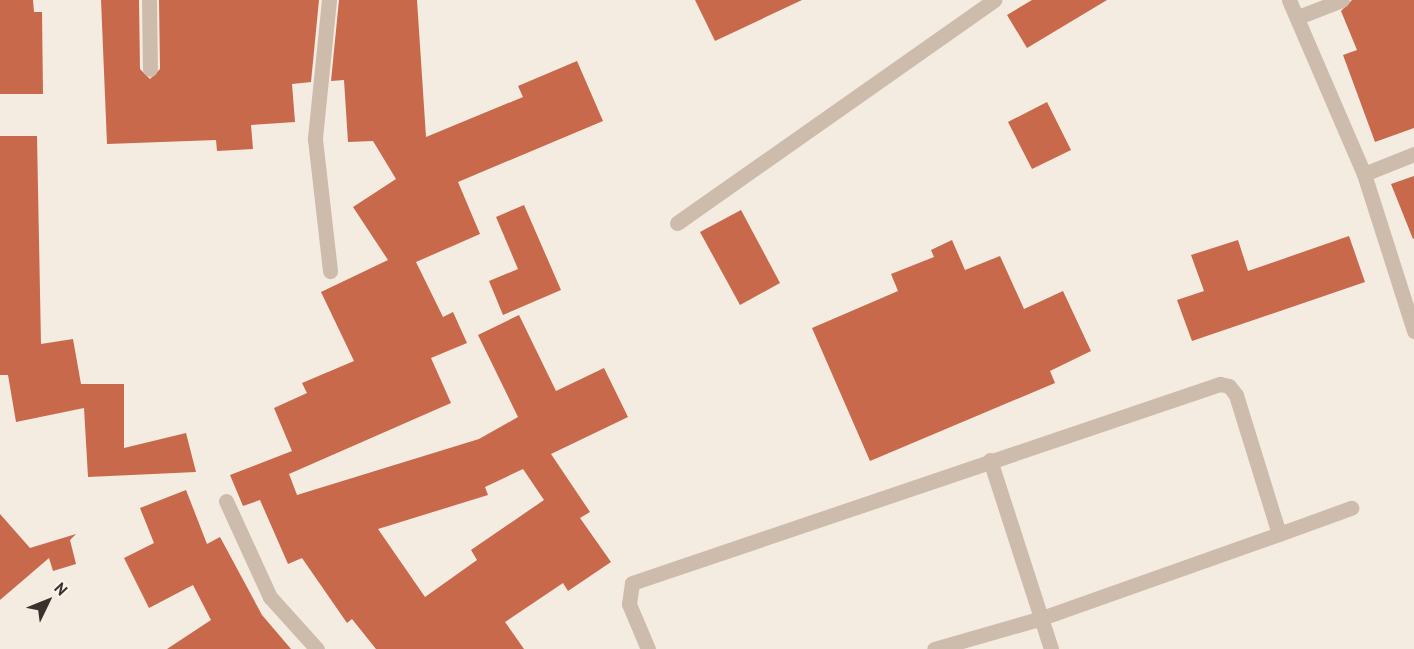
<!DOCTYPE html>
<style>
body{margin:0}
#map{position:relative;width:1414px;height:649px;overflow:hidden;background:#f4ebe1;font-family:"PT Sans",sans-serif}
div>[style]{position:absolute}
.building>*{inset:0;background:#c8694b}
.street>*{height:15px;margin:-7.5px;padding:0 7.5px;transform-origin:7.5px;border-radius:7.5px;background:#cdbbac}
span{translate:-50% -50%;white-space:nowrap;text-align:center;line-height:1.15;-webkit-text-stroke:4.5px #fbf5ee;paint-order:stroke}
.north{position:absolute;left:18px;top:571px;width:60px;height:60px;-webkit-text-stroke:4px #fbf5ee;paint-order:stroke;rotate:47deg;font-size:16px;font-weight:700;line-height:24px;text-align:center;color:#3b302b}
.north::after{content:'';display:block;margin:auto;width:21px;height:27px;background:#3b302b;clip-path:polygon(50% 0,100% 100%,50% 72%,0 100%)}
</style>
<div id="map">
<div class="building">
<i style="clip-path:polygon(0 0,33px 0,34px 12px,42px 12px,43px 94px,0 94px)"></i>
<i style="clip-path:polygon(101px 0,139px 0,140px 69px,150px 79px,160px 69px,159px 0,319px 0,311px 82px,292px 84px,295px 122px,251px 125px,253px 149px,217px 151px,216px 140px,107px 144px)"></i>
<i style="clip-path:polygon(evenodd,339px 0,417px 0,426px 137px,523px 97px,518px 86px,577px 61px,603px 121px,458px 182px,480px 234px,416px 262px,443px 317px,453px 312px,467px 343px,431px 358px,451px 403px,289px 474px,297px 495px,479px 439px,518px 417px,478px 335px,519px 315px,556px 391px,604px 368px,628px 417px,551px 454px,590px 512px,580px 518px,611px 562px,568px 591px,563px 583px,505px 622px,524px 649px,376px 649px,352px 619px,347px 623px,302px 558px,288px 564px,260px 500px,243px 506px,230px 475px,292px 451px,274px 408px,307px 393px,302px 383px,354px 361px,321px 292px,388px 260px,353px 207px,396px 179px,373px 141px,348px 142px,344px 80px,331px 81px,339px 0,523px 469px,544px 500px,471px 550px,477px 560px,425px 597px,378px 529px,488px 495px,485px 487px,523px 469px)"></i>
<i style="clip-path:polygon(695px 0,802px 0,715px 41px)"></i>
<i style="clip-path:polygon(1032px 0,1107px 0,1027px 48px,1007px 15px)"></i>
<i style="clip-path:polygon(1352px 0,1414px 0,1414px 128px,1375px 142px,1343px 55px,1357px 50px,1341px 11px)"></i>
<i style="clip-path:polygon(1047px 102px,1071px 150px,1032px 169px,1008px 122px)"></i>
<i style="clip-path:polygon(0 136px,37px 136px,41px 344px,73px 339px,81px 384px,124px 384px,124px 448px,186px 433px,196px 472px,88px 477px,84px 408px,16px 422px,8px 375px,0 375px)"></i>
<i style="clip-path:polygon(1414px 176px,1414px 238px,1413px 239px,1391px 184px)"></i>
<i style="clip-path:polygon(524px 205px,561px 290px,503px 315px,489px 281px,518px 269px,496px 217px)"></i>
<i style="clip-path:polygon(741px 210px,780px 283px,740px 305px,700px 232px)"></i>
<i style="clip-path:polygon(1349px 236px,1365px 282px,1192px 341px,1177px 300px,1204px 291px,1191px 255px,1238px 240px,1248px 271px)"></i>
<i style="clip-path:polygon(952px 240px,965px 270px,1000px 256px,1024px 309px,1063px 291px,1091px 351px,1050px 371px,1055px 383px,870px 461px,812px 328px,898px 291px,891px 274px,934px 257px,931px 250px)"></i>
<i style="clip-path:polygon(186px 490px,207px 544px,220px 537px,262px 615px,291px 649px,167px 649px,211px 620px,193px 585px,149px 608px,124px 558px,154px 543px,140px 508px)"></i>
<i style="clip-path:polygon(0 514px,30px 548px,76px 534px,70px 540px,76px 564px,53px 571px,49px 558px,0 600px)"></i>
</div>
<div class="street">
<i style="left:149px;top:0;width:69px;rotate:89.2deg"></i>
<i style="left:329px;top:0;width:140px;rotate:95.8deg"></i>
<i style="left:315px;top:139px;width:133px;rotate:83.5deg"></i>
<i style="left:1289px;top:0;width:189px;rotate:66.7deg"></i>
<i style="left:1364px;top:174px;width:165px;rotate:72.3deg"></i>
<i style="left:1298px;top:17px;width:47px;rotate:-21.1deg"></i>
<i style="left:1364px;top:174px;width:54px;rotate:-21.8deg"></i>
<i style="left:677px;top:223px;width:388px;rotate:-35.1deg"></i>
<i style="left:990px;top:460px;width:199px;rotate:72.1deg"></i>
<i style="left:226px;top:501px;width:106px;rotate:65.4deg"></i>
<i style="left:270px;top:597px;width:70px;rotate:47.9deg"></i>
<i style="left:1279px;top:534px;width:77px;rotate:-19.9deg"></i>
<i style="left:648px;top:649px;width:49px;rotate:-112.9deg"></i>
<i style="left:629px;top:604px;width:21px;rotate:-82deg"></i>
<i style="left:632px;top:583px;width:621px;rotate:-18.7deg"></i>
<i style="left:1220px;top:384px;width:9px;rotate:13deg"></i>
<i style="left:1229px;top:386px;width:11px;rotate:52deg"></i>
<i style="left:1236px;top:395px;width:145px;rotate:72.8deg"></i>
<i style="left:1279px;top:534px;width:251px;rotate:160.5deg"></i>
<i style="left:1042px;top:618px;width:112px;rotate:164deg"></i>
</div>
<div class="north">N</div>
</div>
